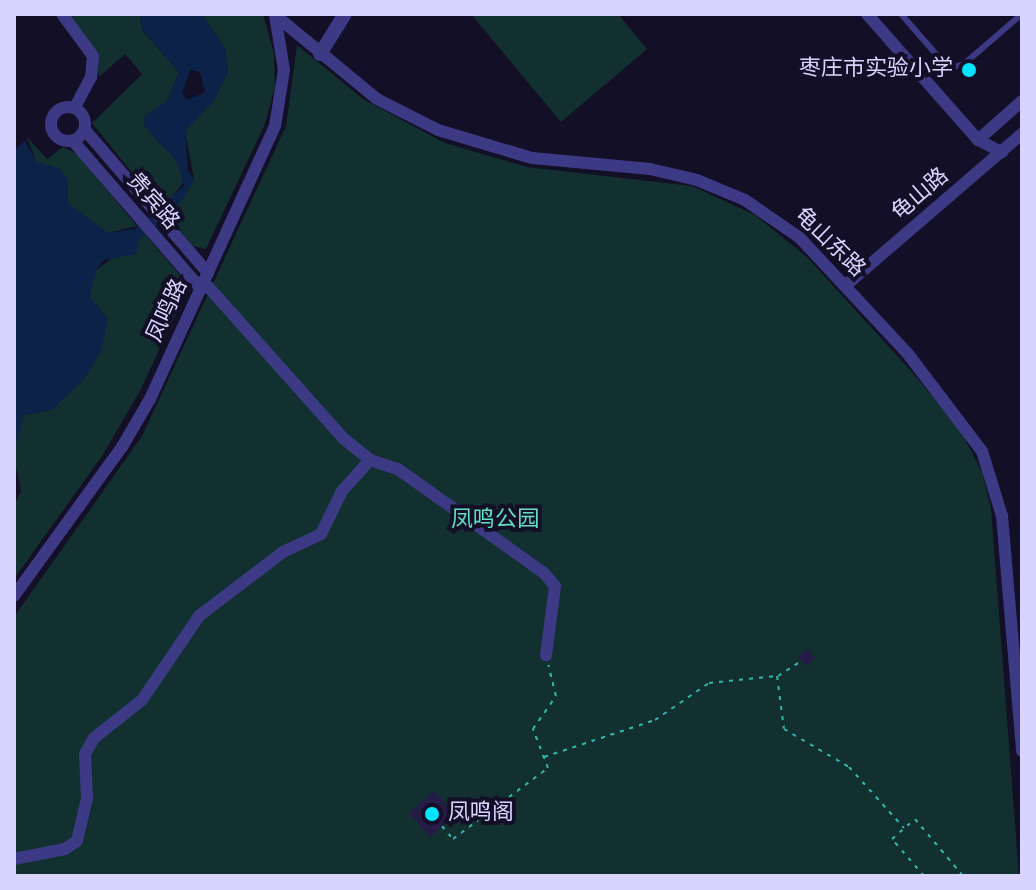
<!DOCTYPE html>
<meta charset="utf-8">
<style>
body{margin:0}
#map{position:relative;width:1036px;height:890px;overflow:hidden;background:#130f26;font-family:Overpass,"Noto Sans SC",sans-serif}
div>[style]{position:absolute}
.green>*{inset:0;background:#12302f}
.water>*{inset:0;background:#0c2248}
.building>*{inset:0;background:#241b47}
.path>*{height:2px;margin-top:-1px;transform-origin:0;background:repeating-linear-gradient(90deg,#2fb8b0 0 4px,transparent 0 10px)}
.service>*{height:6px;margin:-3px;padding:0 3px;transform-origin:3px;border-radius:3px;background:#3d3a85}
.minor>*{height:12px;margin:-6px;padding:0 6px;transform-origin:6px;border-radius:6px;background:#3d3a85}
.minor>.ring{margin:-6px;padding:0;box-sizing:content-box;background:none;border:12px solid #3d3a85;border-radius:50%}
.tertiary>*{height:14px;margin:-7px;padding:0 7px;transform-origin:7px;border-radius:7px;background:#3d3a85}
.dots>*{width:22px;height:22px;translate:-50% -50%;box-sizing:border-box;border:4px solid #130f26;border-radius:50%}
span{translate:-50% -50%;white-space:nowrap;text-align:center;line-height:1.15;-webkit-text-stroke:8px #130f26;paint-order:stroke}
.poi-label{font-size:22px;color:#d9d4ff}
.right{translate:-100% -50%;text-align:right}
.left{translate:0 -50%;text-align:left}
.street-label{font-size:22px;color:#d9d4ff}
.park-label{font-size:22px;color:#5fe0c0}
.frame{position:absolute;inset:0;border:16px solid #d9d4ff;pointer-events:none}
</style>
<div id="map">
<div class="green">
<i style="clip-path:polygon(67px 14px,140px 14px,142px 30px,179px 72px,167px 101px,186px 179px,162px 210px,92px 123px,142px 74px,125px 54px,99px 77px,95px 49px)"></i>
<i style="clip-path:polygon(202px 14px,263px 14px,274px 54px,275px 86px,265px 124px,206px 249px,193px 246px,168px 217px,194px 179px,185px 131px,213px 102px,228px 72px,225px 49px)"></i>
<i style="clip-path:polygon(471px 14px,618px 14px,647px 49px,561px 122px)"></i>
<i style="clip-path:polygon(297px 45px,363px 99px,445px 143px,527px 167px,692px 186px,755px 215px,807px 257px,911px 371px,960px 430px,982px 472px,991px 508px,1019px 876px,14px 876px,14px 617px,142px 436px,286px 126px)"></i>
<i style="clip-path:polygon(27px 137px,47px 159px,63px 147px,77px 154px,137px 226px,108px 233px,76px 214px,68px 203px,68px 181px,36px 161px)"></i>
<i style="clip-path:polygon(145px 234px,189px 286px,140px 391px,102px 456px,14px 579px,14px 505px,21px 491px,14px 458px,18px 424px,24px 415px,53px 409px,96px 270px)"></i>
</div>
<div class="water">
<i style="clip-path:polygon(evenodd,140px 14px,202px 14px,225px 49px,228px 72px,213px 102px,185px 131px,188px 170px,194px 179px,184px 197px,168px 217px,139px 239px,136px 254px,104px 260px,96px 270px,90px 297px,108px 319px,101px 351px,85px 378px,53px 409px,24px 415px,14px 452px,14px 150px,25px 141px,36px 161px,61px 169px,68px 181px,68px 203px,108px 233px,134px 229px,184px 186px,177px 162px,144px 126px,145px 116px,167px 101px,179px 72px,142px 29px,140px 14px,190px 70px,200px 72px,205px 92px,188px 100px,182px 93px,190px 70px)"></i>
</div>
<div class="building">
<i style="clip-path:polygon(808px 649px,815px 659px,806px 666px,798px 657px)"></i>
<i style="clip-path:polygon(434px 791px,455px 815px,430px 837px,409px 813px)"></i>
</div>
<div class="path">
<i style="left:778px;top:676px;width:27px;rotate:-33deg"></i>
<i style="left:544px;top:757px;width:117px;rotate:-18.4deg"></i>
<i style="left:655px;top:720px;width:65px;rotate:-34.4deg"></i>
<i style="left:709px;top:683px;width:68px;rotate:-5.9deg"></i>
<i style="left:777px;top:676px;width:53px;rotate:82.5deg"></i>
<i style="left:784px;top:729px;width:75px;rotate:30.3deg"></i>
<i style="left:849px;top:767px;width:82px;rotate:48deg"></i>
<i style="left:442px;top:826px;width:17px;rotate:50deg"></i>
<i style="left:453px;top:839px;width:119px;rotate:-36.8deg"></i>
<i style="left:548px;top:768px;width:42px;rotate:-111deg"></i>
<i style="left:533px;top:729px;width:40px;rotate:-55.1deg"></i>
<i style="left:556px;top:696px;width:32px;rotate:-104deg"></i>
<i style="left:924px;top:876px;width:49px;rotate:-130.9deg"></i>
<i style="left:892px;top:839px;width:30px;rotate:-41deg"></i>
<i style="left:915px;top:819px;width:75px;rotate:49.9deg"></i>
</div>
<div class="service">
<i style="left:901px;top:14px;width:64px;rotate:48.8deg"></i>
<i style="left:943px;top:62px;width:12px;rotate:24deg"></i>
<i style="left:954px;top:67px;width:10px;rotate:-17deg"></i>
<i style="left:964px;top:64px;width:77px;rotate:-40.8deg"></i>
</div>
<div class="minor">
<i style="left:62px;top:14px;width:52px;rotate:53.6deg"></i>
<i style="left:93px;top:56px;width:21px;rotate:95deg"></i>
<i style="left:91px;top:77px;width:34px;rotate:118deg"></i>
<i style="left:867px;top:14px;width:168px;rotate:48.6deg"></i>
<i style="left:978px;top:140px;width:27px;rotate:27deg"></i>
<i style="left:275px;top:15px;width:132px;rotate:39.5deg"></i>
<i style="left:377px;top:99px;width:68px;rotate:26.9deg"></i>
<i style="left:438px;top:130px;width:98px;rotate:16.6deg"></i>
<i style="left:532px;top:158px;width:119px;rotate:5.3deg"></i>
<i style="left:650px;top:169px;width:48px;rotate:13.2deg"></i>
<i style="left:697px;top:180px;width:52px;rotate:22.6deg"></i>
<i style="left:745px;top:200px;width:67px;rotate:34.6deg"></i>
<i style="left:800px;top:238px;width:158px;rotate:47deg"></i>
<i style="left:908px;top:354px;width:122px;rotate:52.7deg"></i>
<i style="left:982px;top:451px;width:68px;rotate:72.9deg"></i>
<i style="left:1002px;top:516px;width:236px;rotate:85.1deg"></i>
<i class="ring" style="left:51px;top:107px;width:22px;height:22px"></i>
<i style="left:85px;top:130px;width:189px;rotate:49.3deg"></i>
<i style="left:978px;top:140px;width:59px;rotate:-41.6deg"></i>
<i style="left:73px;top:141px;width:196px;rotate:49.1deg"></i>
<i style="left:204px;top:282px;width:209px;rotate:48.3deg"></i>
<i style="left:343px;top:438px;width:35px;rotate:39deg"></i>
<i style="left:370px;top:460px;width:29px;rotate:18deg"></i>
<i style="left:398px;top:469px;width:179px;rotate:35.5deg"></i>
<i style="left:544px;top:573px;width:17px;rotate:50deg"></i>
<i style="left:555px;top:586px;width:70px;rotate:97.4deg"></i>
<i style="left:845px;top:286px;width:233px;rotate:-40.7deg"></i>
<i style="left:14px;top:596px;width:184px;rotate:-54.1deg"></i>
<i style="left:122px;top:447px;width:56px;rotate:-59.7deg"></i>
<i style="left:150px;top:399px;width:300px;rotate:-65.4deg"></i>
<i style="left:275px;top:126px;width:57px;rotate:-80.9deg"></i>
<i style="left:284px;top:70px;width:56px;rotate:-99.3deg"></i>
<i style="left:14px;top:859px;width:52px;rotate:-11.1deg"></i>
<i style="left:65px;top:849px;width:14px;rotate:-34deg"></i>
<i style="left:77px;top:841px;width:44px;rotate:-76.9deg"></i>
<i style="left:87px;top:798px;width:44px;rotate:-92.6deg"></i>
<i style="left:85px;top:754px;width:18px;rotate:-61deg"></i>
<i style="left:94px;top:738px;width:61px;rotate:-38.4deg"></i>
<i style="left:142px;top:700px;width:102px;rotate:-55.8deg"></i>
<i style="left:199px;top:616px;width:106px;rotate:-37.3deg"></i>
<i style="left:283px;top:552px;width:42px;rotate:-25.3deg"></i>
<i style="left:321px;top:534px;width:48px;rotate:-64deg"></i>
<i style="left:342px;top:491px;width:42px;rotate:-47.9deg"></i>
</div>
<div class="tertiary">
<i style="left:320px;top:54px;width:47px;rotate:-58deg"></i>
</div>
<div class="dots">
<i style="left:969px;top:70px;background:#00e5ff"></i>
<i style="left:432px;top:814px;background:#00e5ff"></i>
</div>
<div class="poi-label">
<span class="right" style="left:953px;top:70px">枣庄市实验小学</span>
<span class="left" style="left:448px;top:814px">凤鸣阁</span>
</div>
<div class="street-label">
<span style="left:921px;top:195px;rotate:-41deg">龟山路</span>
<span style="left:152px;top:202px;rotate:49deg">贵宾路</span>
<span style="left:829px;top:243px;rotate:44deg">龟山东路</span>
<span style="left:168px;top:311px;rotate:-65deg">凤鸣路</span>
</div>
<div class="park-label">
<span style="left:495px;top:521px">凤鸣公园</span>
</div>
<div class="frame"></div>
</div>
